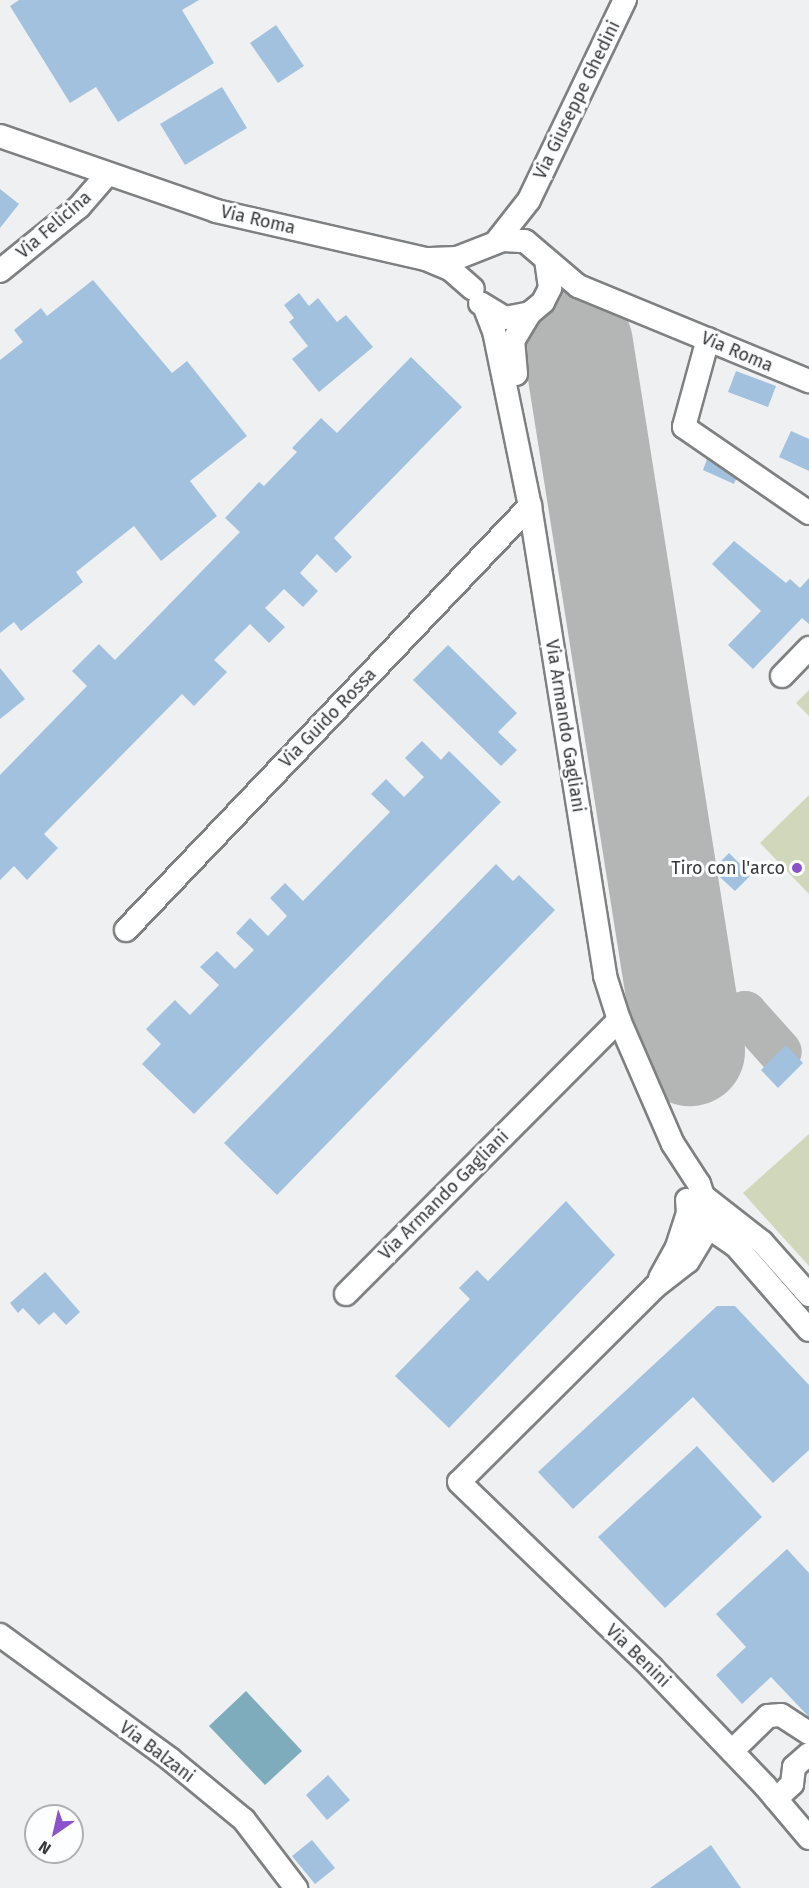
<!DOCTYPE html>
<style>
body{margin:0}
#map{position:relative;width:809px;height:1888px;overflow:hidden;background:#eff0f1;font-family:"Fira Sans",sans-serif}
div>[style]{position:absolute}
.green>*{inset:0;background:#d0d7bb}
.water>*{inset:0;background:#7facbd}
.taxiway>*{height:44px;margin:-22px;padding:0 22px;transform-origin:22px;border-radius:22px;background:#b4b6b6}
.runway>*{height:110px;margin:-55px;padding:0 55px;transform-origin:55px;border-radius:55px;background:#b4b6b6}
.building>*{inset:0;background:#a2c1df}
.roads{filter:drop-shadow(2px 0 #7f8081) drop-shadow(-2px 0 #7f8081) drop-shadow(0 2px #7f8081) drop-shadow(0 -2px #7f8081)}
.minor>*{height:22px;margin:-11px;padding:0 11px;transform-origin:11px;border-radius:11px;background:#fff}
.dots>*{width:16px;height:16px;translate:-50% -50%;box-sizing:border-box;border:3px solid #fdfeff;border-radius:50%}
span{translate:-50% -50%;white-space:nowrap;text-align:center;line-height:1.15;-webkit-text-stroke:6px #fdfeff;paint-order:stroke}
.street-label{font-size:18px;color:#3a3a3a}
.poi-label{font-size:18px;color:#3a3a3a}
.right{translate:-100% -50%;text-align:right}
.north{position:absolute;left:24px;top:1804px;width:60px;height:60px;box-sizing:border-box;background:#fdfeff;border:2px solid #afb0b0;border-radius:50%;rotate:214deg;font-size:16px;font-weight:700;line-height:24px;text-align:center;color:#3a3a3a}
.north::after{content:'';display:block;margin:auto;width:21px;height:27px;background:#8b52ca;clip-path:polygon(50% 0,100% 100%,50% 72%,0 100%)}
</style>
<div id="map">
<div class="green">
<i style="clip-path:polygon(809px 690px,809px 716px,796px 703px)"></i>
<i style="clip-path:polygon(809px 795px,809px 894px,760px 843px)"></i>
<i style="clip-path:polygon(809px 1134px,809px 1266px,743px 1193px)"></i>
</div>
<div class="water">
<i style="clip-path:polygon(246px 1691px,302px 1751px,265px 1785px,209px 1726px)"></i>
</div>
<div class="taxiway">
<i style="left:687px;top:1028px;width:60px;rotate:-14.5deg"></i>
<i style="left:745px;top:1013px;width:52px;rotate:48.1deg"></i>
</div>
<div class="runway">
<i style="left:578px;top:344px;width:716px;rotate:81deg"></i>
</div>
<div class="building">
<i style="clip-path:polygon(19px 0,199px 0,182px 10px,214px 63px,118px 122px,96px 87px,70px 103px,10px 6px)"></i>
<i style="clip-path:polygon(276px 25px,304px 66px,278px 83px,250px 43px)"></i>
<i style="clip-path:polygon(222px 87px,247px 128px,185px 165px,160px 124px)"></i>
<i style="clip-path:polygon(0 189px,19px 204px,0 228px)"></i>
<i style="clip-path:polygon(93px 280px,172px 373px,187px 361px,247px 436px,190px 481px,217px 516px,161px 561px,134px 526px,76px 572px,83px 582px,21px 631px,14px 622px,0 633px,0 360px,23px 342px,14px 330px,41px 308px,47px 316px)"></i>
<i style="clip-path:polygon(299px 293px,309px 306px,318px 298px,337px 322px,346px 315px,373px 347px,319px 392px,292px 359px,308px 346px,289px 322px,294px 318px,284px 305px)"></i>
<i style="clip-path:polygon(411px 357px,462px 407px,334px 538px,352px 557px,336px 573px,317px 554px,300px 573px,318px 591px,303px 607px,284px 589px,265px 608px,285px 627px,269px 643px,250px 624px,214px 660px,227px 672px,194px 706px,182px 694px,44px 834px,58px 848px,27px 880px,14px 866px,0 880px,0 775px,87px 686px,72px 671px,99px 644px,115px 660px,240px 532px,225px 518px,259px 482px,264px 486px,297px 452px,292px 448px,321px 418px,337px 433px)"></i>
<i style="clip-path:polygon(736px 371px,776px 386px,768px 407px,728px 392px)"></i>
<i style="clip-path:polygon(791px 431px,809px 439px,809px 471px,779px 457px)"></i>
<i style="clip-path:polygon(707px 459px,736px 479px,734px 484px,703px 470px)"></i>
<i style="clip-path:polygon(734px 541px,786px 583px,790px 579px,800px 588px,809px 578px,809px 624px,802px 618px,753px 669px,728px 645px,761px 611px,712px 564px)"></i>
<i style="clip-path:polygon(448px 645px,517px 713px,498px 732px,517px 750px,501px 766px,413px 680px)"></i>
<i style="clip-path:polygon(0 668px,25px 699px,0 719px)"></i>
<i style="clip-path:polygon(422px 741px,441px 760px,449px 751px,501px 802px,194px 1114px,142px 1064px,161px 1044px,146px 1029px,175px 1000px,190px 1015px,219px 985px,200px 967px,217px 951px,235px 969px,254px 950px,236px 933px,250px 918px,268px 936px,287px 916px,270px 898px,285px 883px,303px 901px,390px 812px,371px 794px,386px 779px,404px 797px,424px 777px,405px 758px)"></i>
<i style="clip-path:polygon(729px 853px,751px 875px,735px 891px,712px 870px)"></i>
<i style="clip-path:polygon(496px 864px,513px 881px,519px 875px,555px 910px,277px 1195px,224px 1143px)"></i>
<i style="clip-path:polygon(786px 1045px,803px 1063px,778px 1088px,761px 1070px)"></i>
<i style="clip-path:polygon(566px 1201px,615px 1255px,449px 1428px,395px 1376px,470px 1299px,459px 1288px,477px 1270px,488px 1281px)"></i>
<i style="clip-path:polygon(45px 1272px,80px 1312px,66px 1325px,54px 1312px,39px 1325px,23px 1308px,18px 1313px,10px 1303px)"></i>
<i style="clip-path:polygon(717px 1306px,735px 1306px,809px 1385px,809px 1450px,773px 1483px,693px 1397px,573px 1509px,538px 1472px)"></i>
<i style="clip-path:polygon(697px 1446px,762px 1517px,665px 1608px,598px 1537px)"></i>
<i style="clip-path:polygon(787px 1549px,809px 1573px,809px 1717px,771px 1677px,742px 1704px,716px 1675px,746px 1647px,716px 1614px)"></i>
<i style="clip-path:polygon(328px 1775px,350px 1800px,327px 1820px,306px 1795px)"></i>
<i style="clip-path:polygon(312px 1840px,335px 1868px,315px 1884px,292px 1856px)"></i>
<i style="clip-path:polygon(711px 1845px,741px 1888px,650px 1888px)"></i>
</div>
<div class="roads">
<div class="minor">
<i style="left:0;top:136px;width:229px;rotate:19.1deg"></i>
<i style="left:216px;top:211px;width:215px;rotate:12.9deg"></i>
<i style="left:426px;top:259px;width:26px;rotate:23deg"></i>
<i style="left:450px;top:269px;width:30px;rotate:41deg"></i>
<i style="left:496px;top:242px;width:53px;rotate:-51.8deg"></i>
<i style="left:529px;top:200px;width:222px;rotate:-64.4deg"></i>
<i style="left:430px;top:259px;width:27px;rotate:-2deg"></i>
<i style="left:457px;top:258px;width:49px;rotate:-21.4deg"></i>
<i style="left:503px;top:240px;width:22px;rotate:3deg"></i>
<i style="left:525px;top:241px;width:70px;rotate:40.3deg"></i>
<i style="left:578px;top:286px;width:250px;rotate:22.4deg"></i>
<i style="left:0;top:271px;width:102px;rotate:-39deg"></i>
<i style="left:79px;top:207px;width:41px;rotate:-48.9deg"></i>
<i style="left:480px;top:303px;width:29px;rotate:31deg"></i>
<i style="left:505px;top:318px;width:25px;rotate:-11deg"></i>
<i style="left:530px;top:313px;width:17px;rotate:-40deg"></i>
<i style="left:543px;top:302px;width:16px;rotate:-63deg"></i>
<i style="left:550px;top:288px;width:28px;rotate:-98deg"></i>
<i style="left:485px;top:308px;width:25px;rotate:69deg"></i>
<i style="left:494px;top:331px;width:179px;rotate:78.4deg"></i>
<i style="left:530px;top:506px;width:476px;rotate:80.9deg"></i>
<i style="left:605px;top:976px;width:46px;rotate:72.3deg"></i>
<i style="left:619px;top:1020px;width:135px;rotate:66.5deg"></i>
<i style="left:673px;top:1144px;width:48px;rotate:57deg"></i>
<i style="left:699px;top:1184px;width:28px;rotate:71deg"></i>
<i style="left:708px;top:1210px;width:23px;rotate:97deg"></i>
<i style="left:705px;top:1233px;width:33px;rotate:121deg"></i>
<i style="left:688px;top:1261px;width:42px;rotate:141.8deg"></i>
<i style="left:655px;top:1287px;width:276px;rotate:135.1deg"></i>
<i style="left:459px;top:1482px;width:268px;rotate:43.9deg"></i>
<i style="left:652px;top:1668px;width:163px;rotate:46.2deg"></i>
<i style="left:765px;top:1786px;width:68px;rotate:49.8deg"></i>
<i style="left:708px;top:339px;width:91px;rotate:105.3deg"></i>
<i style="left:684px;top:427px;width:152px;rotate:34.5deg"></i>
<i style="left:516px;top:374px;width:33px;rotate:-95deg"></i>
<i style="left:513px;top:341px;width:33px;rotate:-59deg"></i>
<i style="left:782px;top:676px;width:39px;rotate:-46deg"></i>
<i style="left:126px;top:930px;width:586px;rotate:-46.38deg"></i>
<i style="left:703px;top:1196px;width:75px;rotate:37.9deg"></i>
<i style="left:762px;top:1242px;width:71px;rotate:48.4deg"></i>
<i style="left:688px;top:1213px;width:58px;rotate:34.5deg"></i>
<i style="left:736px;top:1246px;width:111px;rotate:49deg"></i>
<i style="left:660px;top:1278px;width:35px;rotate:-61deg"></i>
<i style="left:677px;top:1247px;width:36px;rotate:-72deg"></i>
<i style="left:688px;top:1213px;width:13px;rotate:-94deg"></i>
<i style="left:346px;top:1294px;width:387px;rotate:-45.1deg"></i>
<i style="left:0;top:1635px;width:210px;rotate:36.1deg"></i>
<i style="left:170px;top:1759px;width:96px;rotate:39.5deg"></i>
<i style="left:244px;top:1820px;width:86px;rotate:52.6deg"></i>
<i style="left:732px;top:1751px;width:50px;rotate:-44.2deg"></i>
<i style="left:768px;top:1716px;width:13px;rotate:-4deg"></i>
<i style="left:781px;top:1715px;width:33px;rotate:33deg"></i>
<i style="left:776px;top:1799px;width:22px;rotate:-43deg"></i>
<i style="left:792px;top:1784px;width:17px;rotate:-83deg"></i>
<i style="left:794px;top:1767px;width:20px;rotate:-41deg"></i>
</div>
</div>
<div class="dots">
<i style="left:797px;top:868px;background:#8b52ca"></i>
</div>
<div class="street-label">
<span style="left:577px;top:100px;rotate:-64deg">Via Giuseppe Ghedini</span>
<span style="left:258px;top:220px;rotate:13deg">Via Roma</span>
<span style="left:54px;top:225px;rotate:-41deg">Via Felicina</span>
<span style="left:737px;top:352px;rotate:23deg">Via Roma</span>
<span style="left:328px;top:718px;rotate:-46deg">Via Guido Rossa</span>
<span style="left:565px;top:726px;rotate:81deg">Via Armando Gagliani</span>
<span style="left:444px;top:1195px;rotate:-45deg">Via Armando Gagliani</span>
<span style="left:638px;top:1656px;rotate:44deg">Via Benini</span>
<span style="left:157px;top:1752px;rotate:37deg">Via Balzani</span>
</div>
<div class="poi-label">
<span class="right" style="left:785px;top:868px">Tiro con l'arco</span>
</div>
<div class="north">N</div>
</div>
